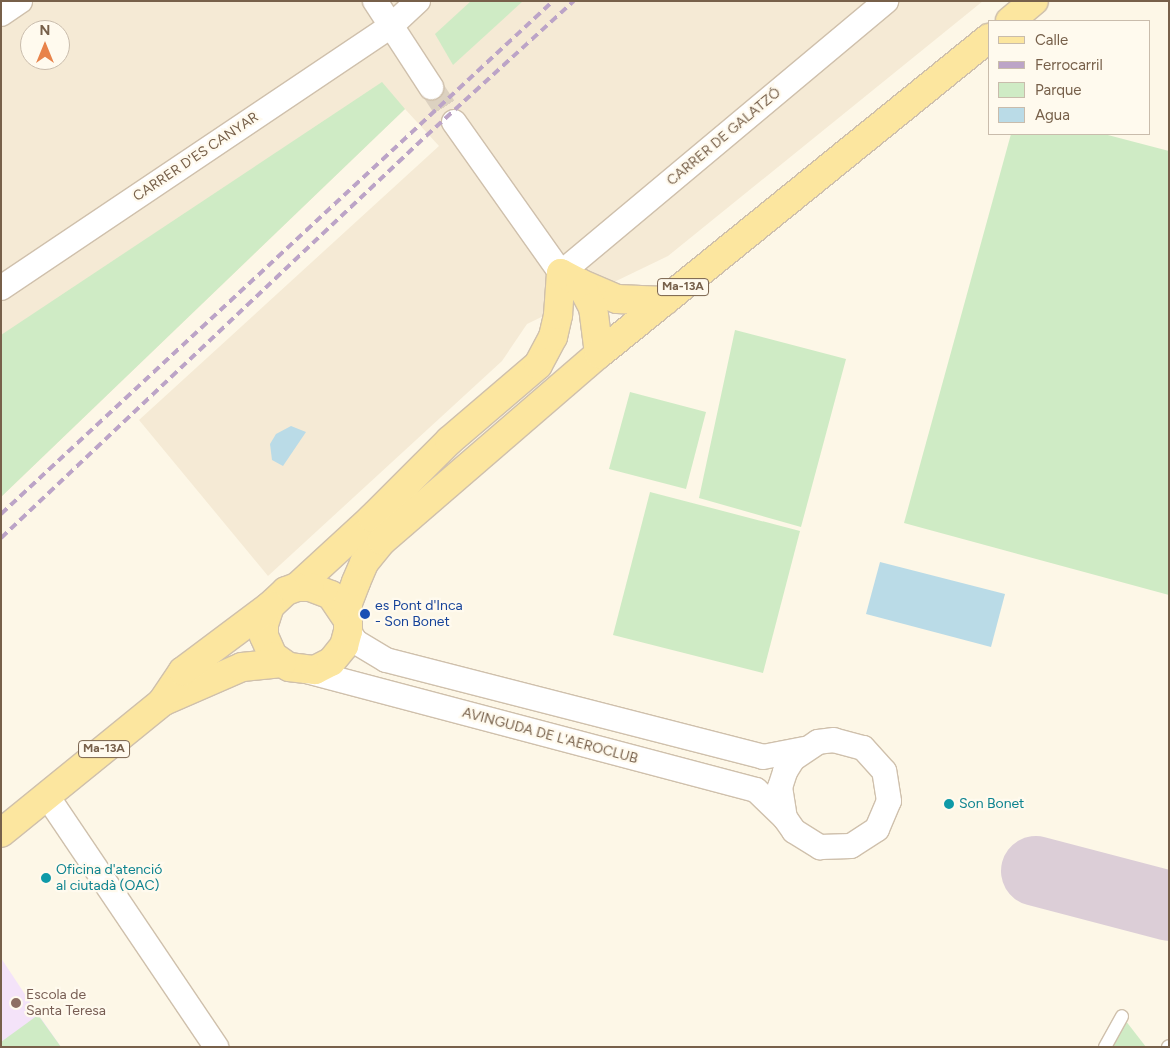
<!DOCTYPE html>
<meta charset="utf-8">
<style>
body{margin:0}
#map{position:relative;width:1170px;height:1048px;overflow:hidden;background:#fdf7e7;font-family:Figtree,sans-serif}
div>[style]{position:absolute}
.residential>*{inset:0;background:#f5ead5}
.education>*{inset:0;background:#f4e3f9}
.green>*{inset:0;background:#cfebc5}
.water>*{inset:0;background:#badbe7}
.taxiway>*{height:70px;margin:-35px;padding:0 35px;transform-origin:35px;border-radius:35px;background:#dcced7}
.street-tunnel>*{height:24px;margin-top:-12px;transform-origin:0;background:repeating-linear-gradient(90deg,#dcd1c0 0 24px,transparent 0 36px)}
.roads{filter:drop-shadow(1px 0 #cfc0ac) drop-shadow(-1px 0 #cfc0ac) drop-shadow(0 1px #cfc0ac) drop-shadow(0 -1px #cfc0ac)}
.lane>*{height:12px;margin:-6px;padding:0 6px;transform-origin:6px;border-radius:6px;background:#fff}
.street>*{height:24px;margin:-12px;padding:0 12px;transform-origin:12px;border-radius:12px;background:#fff}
.primary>*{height:28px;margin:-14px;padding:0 14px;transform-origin:14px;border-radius:14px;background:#fce69f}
.rail>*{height:4px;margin-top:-2px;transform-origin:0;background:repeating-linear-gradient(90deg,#bca4c7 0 8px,transparent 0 13px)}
.dots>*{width:14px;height:14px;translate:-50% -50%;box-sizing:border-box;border:2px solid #fffaee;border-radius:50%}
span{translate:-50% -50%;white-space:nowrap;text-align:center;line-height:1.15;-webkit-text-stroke:4.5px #fffaee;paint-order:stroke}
.shield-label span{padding:1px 4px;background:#fffaee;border:1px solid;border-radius:4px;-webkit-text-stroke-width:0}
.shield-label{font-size:12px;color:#77604a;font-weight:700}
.street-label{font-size:14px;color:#77604a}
.transit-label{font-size:14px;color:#164399}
.left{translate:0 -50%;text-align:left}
.culture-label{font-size:14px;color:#0d838f}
.education-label{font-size:14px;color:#785e54}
.frame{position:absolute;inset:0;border:2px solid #77604a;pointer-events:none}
.legend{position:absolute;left:988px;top:20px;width:162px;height:115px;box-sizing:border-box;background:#fffaee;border:1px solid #c9bcac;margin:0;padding:6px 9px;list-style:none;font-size:15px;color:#77604a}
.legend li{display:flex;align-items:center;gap:10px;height:25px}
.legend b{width:25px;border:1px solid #c9bcac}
.north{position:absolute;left:20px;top:20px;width:50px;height:50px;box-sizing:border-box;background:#fffaee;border:1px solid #c9bcac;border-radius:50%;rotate:0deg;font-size:14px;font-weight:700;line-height:20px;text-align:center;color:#77604a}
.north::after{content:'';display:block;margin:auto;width:18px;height:22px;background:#e8834a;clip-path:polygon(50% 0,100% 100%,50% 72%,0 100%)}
</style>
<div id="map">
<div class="residential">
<i style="clip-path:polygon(evenodd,1px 1px,983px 1px,668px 256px,527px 324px,502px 361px,268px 576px,139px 420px,439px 146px,405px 109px,1px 497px,1px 1px,30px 30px,60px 30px,60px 60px,30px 60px,30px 30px)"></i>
</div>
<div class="education">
<i style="clip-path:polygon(1px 958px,36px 1011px,61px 1047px,1px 1047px)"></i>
</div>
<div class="green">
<i style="clip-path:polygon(471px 1px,523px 1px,453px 65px,435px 34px)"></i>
<i style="clip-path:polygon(382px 82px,405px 109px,1px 497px,1px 335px)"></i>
<i style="clip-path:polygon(1011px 134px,1104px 134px,1169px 151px,1169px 595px,904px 523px)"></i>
<i style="clip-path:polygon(735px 330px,846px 359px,801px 527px,699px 498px)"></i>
<i style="clip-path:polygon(630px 392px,706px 412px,686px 489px,609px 469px)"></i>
<i style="clip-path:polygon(650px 492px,800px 531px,763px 673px,613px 635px)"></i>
<i style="clip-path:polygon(38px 1015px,61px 1047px,1px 1047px,1px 1042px)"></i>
<i style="clip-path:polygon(1122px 1016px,1146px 1047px,1104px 1047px)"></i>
</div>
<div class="water">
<i style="clip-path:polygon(291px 426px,306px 432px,283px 466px,272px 460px,270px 444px,276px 434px)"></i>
<i style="clip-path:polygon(880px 562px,1005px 594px,991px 647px,866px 614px)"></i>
</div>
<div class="taxiway">
<i style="left:1036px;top:871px;width:138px;rotate:14.7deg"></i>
</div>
<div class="street-tunnel">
<i style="left:431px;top:87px;width:42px;rotate:56.7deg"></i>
</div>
<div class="roads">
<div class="lane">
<i style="left:1105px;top:1047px;width:35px;rotate:-61deg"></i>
<i style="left:1168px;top:1047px;width:1px;rotate:-45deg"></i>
</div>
<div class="street">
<i style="left:375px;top:1px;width:103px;rotate:56.9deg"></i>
<i style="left:1px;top:14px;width:23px;rotate:-34deg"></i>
<i style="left:454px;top:122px;width:185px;rotate:54.7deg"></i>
<i style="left:561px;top:273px;width:424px;rotate:-39.9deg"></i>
<i style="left:1px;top:288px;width:470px;rotate:-33.9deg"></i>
<i style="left:391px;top:26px;width:37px;rotate:-43deg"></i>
<i style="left:348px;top:631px;width:14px;rotate:54deg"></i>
<i style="left:356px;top:642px;width:35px;rotate:31deg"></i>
<i style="left:386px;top:660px;width:389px;rotate:14.4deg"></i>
<i style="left:763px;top:757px;width:42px;rotate:-11deg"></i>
<i style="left:306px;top:671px;width:465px;rotate:14.8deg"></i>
<i style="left:756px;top:790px;width:40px;rotate:44deg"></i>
<i style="left:785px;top:818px;width:16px;rotate:55deg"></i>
<i style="left:794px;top:831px;width:31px;rotate:32deg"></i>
<i style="left:820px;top:847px;width:31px;rotate:-2deg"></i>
<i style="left:851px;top:846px;width:31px;rotate:-33deg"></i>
<i style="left:877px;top:829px;width:30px;rotate:-67deg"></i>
<i style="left:889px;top:801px;width:30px;rotate:-99deg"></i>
<i style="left:884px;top:771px;width:31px;rotate:-132deg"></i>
<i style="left:863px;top:748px;width:30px;rotate:-165deg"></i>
<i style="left:834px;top:740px;width:16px;rotate:173deg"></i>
<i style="left:818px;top:742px;width:30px;rotate:146deg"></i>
<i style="left:793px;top:759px;width:15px;rotate:122deg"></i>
<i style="left:785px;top:772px;width:16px;rotate:108deg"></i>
<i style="left:780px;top:787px;width:31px;rotate:81deg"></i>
<i style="left:47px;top:796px;width:303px;rotate:56deg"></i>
</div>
<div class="primary">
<i style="left:1010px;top:21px;width:31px;rotate:-40deg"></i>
<i style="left:580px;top:283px;width:40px;rotate:23.4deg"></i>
<i style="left:617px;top:299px;width:48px;rotate:2.4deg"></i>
<i style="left:297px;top:587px;width:102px;rotate:-42.6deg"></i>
<i style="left:372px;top:518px;width:109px;rotate:-45deg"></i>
<i style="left:449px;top:441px;width:117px;rotate:-40.5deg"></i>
<i style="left:538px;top:365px;width:32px;rotate:-62deg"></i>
<i style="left:553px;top:337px;width:23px;rotate:-77deg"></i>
<i style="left:558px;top:315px;width:42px;rotate:-85.9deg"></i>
<i style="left:561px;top:273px;width:21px;rotate:28deg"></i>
<i style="left:580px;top:283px;width:27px;rotate:62deg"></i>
<i style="left:593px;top:307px;width:47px;rotate:82.7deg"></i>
<i style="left:347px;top:619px;width:29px;rotate:-124deg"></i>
<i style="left:331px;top:595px;width:22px;rotate:-159deg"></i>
<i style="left:310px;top:587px;width:13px;rotate:180deg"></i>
<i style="left:297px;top:587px;width:12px;rotate:160deg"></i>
<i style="left:286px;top:591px;width:22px;rotate:137deg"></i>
<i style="left:270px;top:606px;width:20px;rotate:108deg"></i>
<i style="left:264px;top:625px;width:11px;rotate:90deg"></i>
<i style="left:264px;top:636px;width:22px;rotate:66deg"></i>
<i style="left:273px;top:656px;width:19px;rotate:35deg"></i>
<i style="left:289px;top:667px;width:26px;rotate:7deg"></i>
<i style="left:315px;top:670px;width:18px;rotate:-27deg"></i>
<i style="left:331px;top:662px;width:21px;rotate:-51deg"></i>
<i style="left:344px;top:646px;width:16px;rotate:-75deg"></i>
<i style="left:348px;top:631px;width:28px;rotate:-90deg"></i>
<i style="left:348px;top:603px;width:22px;rotate:-69deg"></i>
<i style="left:356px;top:582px;width:21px;rotate:-67deg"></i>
<i style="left:364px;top:563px;width:28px;rotate:-51deg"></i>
<i style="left:382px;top:541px;width:286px;rotate:-40.8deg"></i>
<i style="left:599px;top:354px;width:502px;rotate:-39.02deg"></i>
<i style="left:162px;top:702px;width:87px;rotate:-23.6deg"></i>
<i style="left:242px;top:667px;width:40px;rotate:-5.7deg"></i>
<i style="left:1px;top:833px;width:208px;rotate:-39.1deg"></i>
<i style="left:162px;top:702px;width:37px;rotate:-56deg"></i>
<i style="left:183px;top:671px;width:109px;rotate:-36.8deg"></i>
</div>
</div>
<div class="rail">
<i style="left:1px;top:514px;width:754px;rotate:-42.9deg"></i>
<i style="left:1px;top:538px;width:585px;rotate:-43.41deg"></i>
<i style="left:426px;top:136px;width:200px;rotate:-42.4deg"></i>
</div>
<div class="dots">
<i style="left:365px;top:614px;background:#1a4fb4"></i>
<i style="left:949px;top:804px;background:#0f9aa8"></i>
<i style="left:46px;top:878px;background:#0f9aa8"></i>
<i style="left:16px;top:1003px;background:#8d6e63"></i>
</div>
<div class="shield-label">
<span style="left:683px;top:287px">Ma-13A</span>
<span style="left:104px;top:749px">Ma-13A</span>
</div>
<div class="street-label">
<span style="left:724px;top:137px;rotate:-40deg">CARRER DE GALATZÓ</span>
<span style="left:196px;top:157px;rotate:-34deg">CARRER D'ES CANYAR</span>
<span style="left:550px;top:736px;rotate:15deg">AVINGUDA DE L'AEROCLUB</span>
</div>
<div class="transit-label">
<span class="left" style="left:375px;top:614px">es Pont d'Inca<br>- Son Bonet</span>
</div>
<div class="culture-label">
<span class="left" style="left:959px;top:804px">Son Bonet</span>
<span class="left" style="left:56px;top:878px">Oficina d'atenció<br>al ciutadà (OAC)</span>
</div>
<div class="education-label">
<span class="left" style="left:26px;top:1003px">Escola de<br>Santa Teresa</span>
</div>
<div class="frame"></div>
<ul class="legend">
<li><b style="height:6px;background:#fce69f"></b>Calle</li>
<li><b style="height:6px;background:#bca4c7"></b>Ferrocarril</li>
<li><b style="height:14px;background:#cfebc5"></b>Parque</li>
<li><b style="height:14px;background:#badbe7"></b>Agua</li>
</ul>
<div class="north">N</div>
</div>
